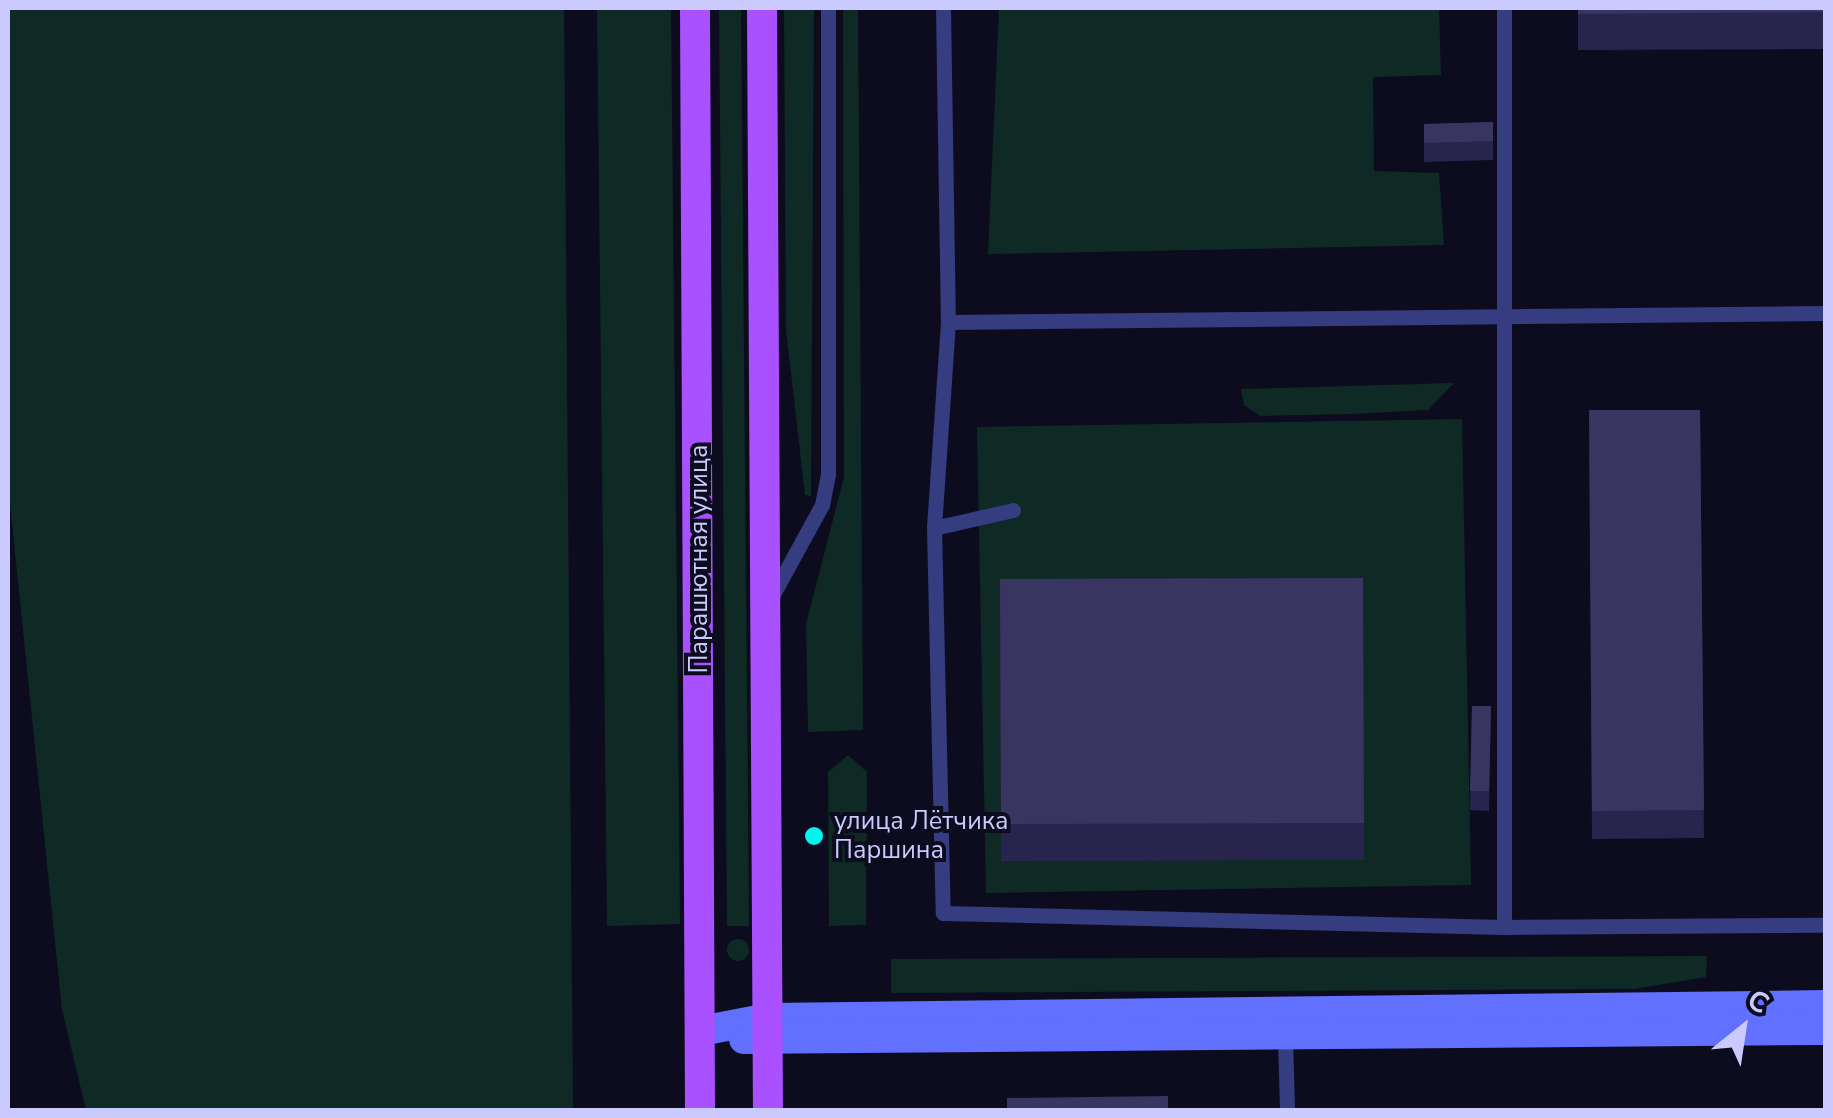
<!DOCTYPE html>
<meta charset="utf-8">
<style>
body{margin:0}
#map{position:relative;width:1833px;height:1118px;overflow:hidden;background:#0d0c1f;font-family:"Nunito Sans",sans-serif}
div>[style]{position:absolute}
.green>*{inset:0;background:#0f2925}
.round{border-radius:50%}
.lane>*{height:15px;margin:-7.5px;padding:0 7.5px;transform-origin:7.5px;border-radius:7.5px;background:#353c80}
.secondary>*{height:30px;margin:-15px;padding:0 15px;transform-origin:15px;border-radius:15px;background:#6170ff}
.primary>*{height:30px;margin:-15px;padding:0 15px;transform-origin:15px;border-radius:15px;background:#a951ff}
.wall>*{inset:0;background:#27244e}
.building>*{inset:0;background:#393561}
.dots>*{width:28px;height:28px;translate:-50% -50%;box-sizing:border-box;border:5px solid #0d0c1f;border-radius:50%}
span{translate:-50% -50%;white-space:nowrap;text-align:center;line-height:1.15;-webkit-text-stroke:8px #0d0c1f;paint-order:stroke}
.street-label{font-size:25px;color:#cacaff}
.poi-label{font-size:25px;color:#cacaff}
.left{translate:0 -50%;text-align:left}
.frame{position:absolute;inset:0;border:10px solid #cacaff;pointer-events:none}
.north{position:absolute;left:1693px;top:978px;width:100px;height:100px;-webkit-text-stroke:8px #0d0c1f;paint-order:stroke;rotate:30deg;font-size:28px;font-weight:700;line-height:40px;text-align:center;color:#cacaff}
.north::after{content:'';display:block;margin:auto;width:35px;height:45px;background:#cacaff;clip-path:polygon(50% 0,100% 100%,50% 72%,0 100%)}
</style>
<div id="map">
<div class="green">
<i style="clip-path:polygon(8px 8px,564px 8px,573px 1110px,86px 1110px,62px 1010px,8px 484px)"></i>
<i style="clip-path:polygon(597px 8px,671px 8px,680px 924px,607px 926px)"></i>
<i style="clip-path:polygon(719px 8px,741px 8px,749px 926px,727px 926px)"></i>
<i style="clip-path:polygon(784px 8px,814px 8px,811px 496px,805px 495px,786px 330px)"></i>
<i style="clip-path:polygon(843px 8px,858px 8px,863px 730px,808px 732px,806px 624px,844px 477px)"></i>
<i style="clip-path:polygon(999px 8px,1439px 8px,1441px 75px,1373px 77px,1374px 171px,1439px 173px,1444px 245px,988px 254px)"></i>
<i style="clip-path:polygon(1454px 383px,1428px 410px,1351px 414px,1260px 416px,1244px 405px,1241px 389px)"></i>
<i style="clip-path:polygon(1462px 419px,1471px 885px,986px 893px,977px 427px)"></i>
<i style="clip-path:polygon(848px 755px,867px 772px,866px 925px,829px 926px,828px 772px)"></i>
<i class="round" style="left:727px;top:939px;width:22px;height:22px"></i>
<i style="clip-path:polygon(1707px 956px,1706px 977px,1634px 989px,891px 993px,891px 959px)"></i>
</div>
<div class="lane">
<i style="left:943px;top:8px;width:314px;rotate:89.1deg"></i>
<i style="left:948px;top:322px;width:206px;rotate:93.9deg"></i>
<i style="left:934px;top:528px;width:385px;rotate:88.7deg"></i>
<i style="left:943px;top:913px;width:561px;rotate:1.43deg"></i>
<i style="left:1504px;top:927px;width:322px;rotate:-0.4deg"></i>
<i style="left:1504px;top:8px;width:919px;rotate:90deg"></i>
<i style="left:948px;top:322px;width:878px;rotate:-0.59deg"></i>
<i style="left:934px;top:528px;width:81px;rotate:-12.8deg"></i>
<i style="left:771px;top:598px;width:106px;rotate:-61.3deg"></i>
<i style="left:822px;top:505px;width:31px;rotate:-79deg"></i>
<i style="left:828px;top:475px;width:467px;rotate:-90deg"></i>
<i style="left:1285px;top:1037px;width:73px;rotate:88.4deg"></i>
</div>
<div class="secondary">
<i style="left:701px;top:1031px;width:68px;rotate:-11deg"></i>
<i style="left:768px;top:1018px;width:1058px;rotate:-0.7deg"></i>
<i style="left:744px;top:1039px;width:1082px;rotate:-0.48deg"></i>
</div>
<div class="primary">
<i style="left:695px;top:8px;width:1102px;rotate:89.74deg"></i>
<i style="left:762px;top:8px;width:1102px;rotate:89.69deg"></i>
</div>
<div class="wall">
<i style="clip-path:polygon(1578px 8px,1826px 8px,1826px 49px,1578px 50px)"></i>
<i style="clip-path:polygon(1493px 122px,1493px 160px,1424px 162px,1424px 124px)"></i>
<i style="clip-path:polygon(1589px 410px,1700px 410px,1704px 838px,1592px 839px)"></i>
<i style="clip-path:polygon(1363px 578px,1364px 860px,1001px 861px,1000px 579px)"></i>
<i style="clip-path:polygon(1472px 706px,1491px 706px,1489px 811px,1470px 810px)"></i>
</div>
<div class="building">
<i style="clip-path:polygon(1578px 8px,1826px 8px,1826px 12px,1578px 14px)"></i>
<i style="clip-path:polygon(1493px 122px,1493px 141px,1424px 143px,1424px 124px)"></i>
<i style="clip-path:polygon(1589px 410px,1700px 410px,1704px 810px,1592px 811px)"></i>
<i style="clip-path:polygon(1363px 578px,1364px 823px,1001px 824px,1000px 579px)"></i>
<i style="clip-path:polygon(1472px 706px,1491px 706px,1489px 791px,1470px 791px)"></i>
<i style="clip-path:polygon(1168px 1096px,1168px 1110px,1007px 1110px,1007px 1098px)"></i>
</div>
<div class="dots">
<i style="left:814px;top:836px;background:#00f5ef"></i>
</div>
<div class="street-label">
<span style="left:699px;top:559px;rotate:-90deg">Парашютная улица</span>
</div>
<div class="poi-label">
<span class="left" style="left:834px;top:836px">улица Лётчика<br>Паршина</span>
</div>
<div class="frame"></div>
<div class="north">С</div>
</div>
